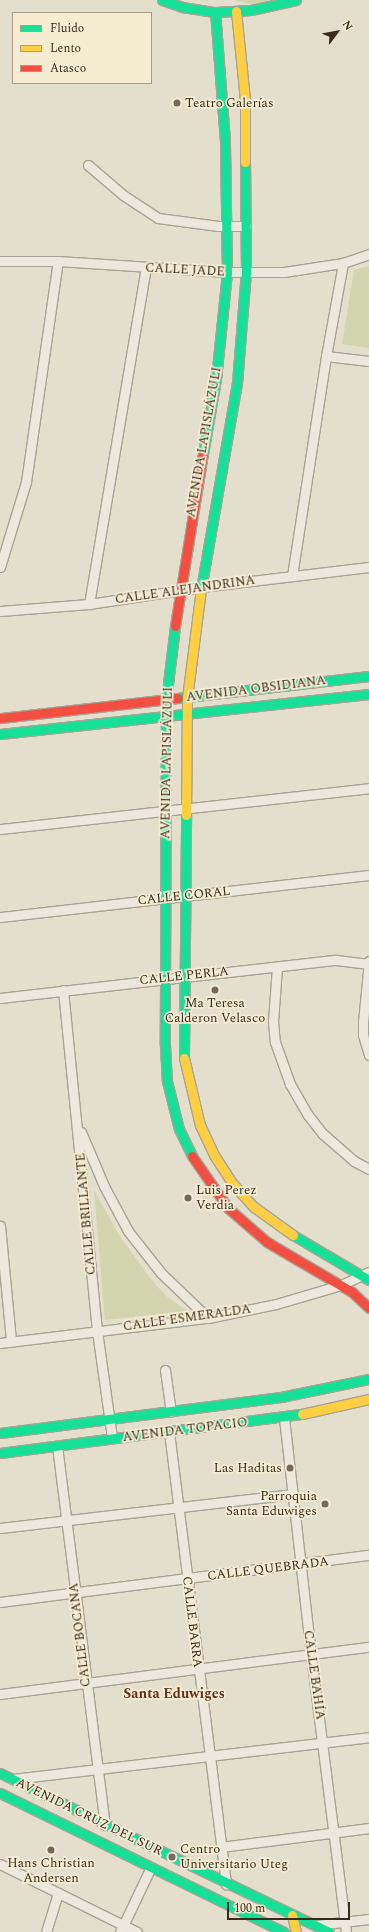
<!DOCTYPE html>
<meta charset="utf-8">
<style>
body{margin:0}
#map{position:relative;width:369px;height:1932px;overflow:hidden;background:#e4decc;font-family:Spectral,serif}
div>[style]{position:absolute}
.green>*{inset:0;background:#d2d4ae}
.roads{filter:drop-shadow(1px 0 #a9a395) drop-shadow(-1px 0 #a9a395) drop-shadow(0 1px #a9a395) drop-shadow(0 -1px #a9a395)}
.street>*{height:9px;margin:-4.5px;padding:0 4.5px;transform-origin:4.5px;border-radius:4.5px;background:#ece8de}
.fast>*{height:9px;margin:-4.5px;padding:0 4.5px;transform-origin:4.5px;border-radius:4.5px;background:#16e098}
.slow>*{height:9px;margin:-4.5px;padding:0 4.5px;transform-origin:4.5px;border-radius:4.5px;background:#ffcf43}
.jam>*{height:9px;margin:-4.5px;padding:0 4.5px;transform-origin:4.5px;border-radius:4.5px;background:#f24e42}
.dots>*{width:11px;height:11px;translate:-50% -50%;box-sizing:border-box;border:2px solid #f6ecd2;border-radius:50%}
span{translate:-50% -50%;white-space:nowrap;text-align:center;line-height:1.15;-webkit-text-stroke:3.5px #f6ecd2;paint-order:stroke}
.poi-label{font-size:13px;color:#382b1d}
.left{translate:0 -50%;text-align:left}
.right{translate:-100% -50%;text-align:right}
.street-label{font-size:13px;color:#382b1d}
.neighbourhood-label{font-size:14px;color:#652e1d;font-weight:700}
.legend{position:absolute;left:12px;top:12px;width:140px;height:72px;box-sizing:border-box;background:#f6ecd2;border:1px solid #aa9f8a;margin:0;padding:5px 7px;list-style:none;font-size:12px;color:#382b1d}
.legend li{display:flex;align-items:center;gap:8px;height:20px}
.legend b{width:20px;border:1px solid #aa9f8a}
.north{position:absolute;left:317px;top:12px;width:40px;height:40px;-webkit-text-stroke:3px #f6ecd2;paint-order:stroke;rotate:58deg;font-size:11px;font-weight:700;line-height:16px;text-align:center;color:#382b1d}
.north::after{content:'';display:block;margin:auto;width:14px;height:18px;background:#382b1d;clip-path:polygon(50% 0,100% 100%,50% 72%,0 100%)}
.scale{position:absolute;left:227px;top:1902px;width:123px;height:18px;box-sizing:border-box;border:2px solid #382b1d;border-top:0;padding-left:5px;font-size:12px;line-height:14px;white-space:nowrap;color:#382b1d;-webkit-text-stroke:3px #f6ecd2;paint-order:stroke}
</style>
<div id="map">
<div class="green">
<i style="clip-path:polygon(234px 0,281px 0,255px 5px)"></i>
<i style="clip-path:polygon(369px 266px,369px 348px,342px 344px,354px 270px)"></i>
<i style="clip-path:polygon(94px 1190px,119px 1235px,150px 1278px,165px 1295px,187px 1311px,105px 1320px)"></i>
</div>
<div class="roads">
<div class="street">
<i style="left:88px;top:165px;width:46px;rotate:40.6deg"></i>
<i style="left:123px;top:195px;width:42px;rotate:33.3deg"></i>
<i style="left:158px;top:218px;width:61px;rotate:7.6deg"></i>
<i style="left:218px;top:226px;width:28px"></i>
<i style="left:0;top:261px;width:58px"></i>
<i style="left:58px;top:261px;width:169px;rotate:3.7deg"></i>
<i style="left:227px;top:272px;width:57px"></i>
<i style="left:284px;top:272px;width:60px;rotate:-8.7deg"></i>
<i style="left:343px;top:263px;width:28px;rotate:-19deg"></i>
<i style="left:326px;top:356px;width:43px;rotate:6.6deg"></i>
<i style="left:0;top:567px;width:89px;rotate:-73deg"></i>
<i style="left:26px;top:482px;width:223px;rotate:-81.8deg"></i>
<i style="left:292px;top:576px;width:223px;rotate:-81.2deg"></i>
<i style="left:326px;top:356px;width:95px;rotate:-79.6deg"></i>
<i style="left:89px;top:604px;width:341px;rotate:-80.4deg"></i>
<i style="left:0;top:611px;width:89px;rotate:-4.5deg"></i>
<i style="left:89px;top:604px;width:113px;rotate:-8.6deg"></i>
<i style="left:201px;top:587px;width:169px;rotate:-6.8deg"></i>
<i style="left:0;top:829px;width:371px;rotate:-6.3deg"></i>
<i style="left:0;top:917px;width:371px;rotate:-6.5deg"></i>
<i style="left:369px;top:961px;width:61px;rotate:95.6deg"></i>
<i style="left:363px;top:1022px;width:13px;rotate:90deg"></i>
<i style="left:363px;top:1035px;width:21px;rotate:73deg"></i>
<i style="left:277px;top:967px;width:54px;rotate:94.2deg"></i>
<i style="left:273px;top:1021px;width:21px;rotate:85deg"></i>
<i style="left:275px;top:1042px;width:45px;rotate:70.3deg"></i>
<i style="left:290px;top:1084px;width:36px;rotate:60deg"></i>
<i style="left:308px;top:1115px;width:24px;rotate:52deg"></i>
<i style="left:323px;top:1134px;width:41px;rotate:41.1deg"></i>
<i style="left:354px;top:1161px;width:17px;rotate:28deg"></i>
<i style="left:63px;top:990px;width:343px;rotate:84.3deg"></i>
<i style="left:97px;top:1331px;width:108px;rotate:82deg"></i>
<i style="left:0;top:998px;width:338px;rotate:-6.5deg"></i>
<i style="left:336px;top:960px;width:33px;rotate:7deg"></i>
<i style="left:81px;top:1132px;width:59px;rotate:66.9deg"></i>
<i style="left:104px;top:1186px;width:51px;rotate:61.9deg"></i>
<i style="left:128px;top:1231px;width:53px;rotate:51.8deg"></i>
<i style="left:161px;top:1273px;width:65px;rotate:43.8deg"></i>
<i style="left:0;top:1226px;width:116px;rotate:84.5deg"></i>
<i style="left:0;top:1343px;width:209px;rotate:-6.9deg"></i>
<i style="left:208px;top:1318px;width:69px;rotate:-11.6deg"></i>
<i style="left:276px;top:1304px;width:68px;rotate:-16.3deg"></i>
<i style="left:341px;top:1285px;width:31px;rotate:-25deg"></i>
<i style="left:165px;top:1370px;width:42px;rotate:81.9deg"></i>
<i style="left:284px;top:1418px;width:239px;rotate:83.5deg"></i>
<i style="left:311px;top:1655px;width:279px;rotate:82.8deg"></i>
<i style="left:169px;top:1432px;width:456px;rotate:82.8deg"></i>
<i style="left:57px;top:1446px;width:382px;rotate:82.8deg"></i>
<i style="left:0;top:1528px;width:295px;rotate:-6.6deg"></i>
<i style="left:0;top:1602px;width:372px;rotate:-7.3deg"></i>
<i style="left:0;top:1694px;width:372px;rotate:-7.3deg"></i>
<i style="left:13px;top:1779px;width:358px;rotate:-6.7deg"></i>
<i style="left:221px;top:1847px;width:149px;rotate:-7.3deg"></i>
<i style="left:0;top:1864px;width:153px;rotate:26.4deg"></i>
<i style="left:317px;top:1925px;width:52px;rotate:-6.6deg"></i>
<i style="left:46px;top:1932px;width:41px;rotate:-72.9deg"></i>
<i style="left:120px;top:1932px;width:72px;rotate:-64.5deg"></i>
</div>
<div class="fast">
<i style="left:162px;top:0;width:21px;rotate:19deg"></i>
<i style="left:182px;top:7px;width:33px;rotate:9deg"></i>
<i style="left:215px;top:12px;width:36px;rotate:-3deg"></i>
<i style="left:251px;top:10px;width:46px;rotate:-12.5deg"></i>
<i style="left:203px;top:454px;width:76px;rotate:-80.2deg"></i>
<i style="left:216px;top:379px;width:108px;rotate:-84.1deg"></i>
<i style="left:227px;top:272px;width:131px;rotate:-90.9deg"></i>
<i style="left:225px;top:141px;width:129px;rotate:-94.4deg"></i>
<i style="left:201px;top:589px;width:209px;rotate:-80.1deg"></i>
<i style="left:237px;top:383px;width:111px;rotate:-85.4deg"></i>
<i style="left:246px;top:272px;width:110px;rotate:-90.5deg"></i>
<i style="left:175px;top:626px;width:75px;rotate:96.9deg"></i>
<i style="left:166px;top:700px;width:345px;rotate:90.2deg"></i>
<i style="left:165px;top:1045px;width:36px;rotate:87deg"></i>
<i style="left:167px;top:1081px;width:49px;rotate:76deg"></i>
<i style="left:179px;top:1129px;width:30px;rotate:64deg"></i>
<i style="left:178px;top:698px;width:192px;rotate:-6.6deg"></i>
<i style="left:0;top:734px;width:371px;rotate:-6.2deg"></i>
<i style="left:184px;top:1058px;width:243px;rotate:-89.5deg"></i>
<i style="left:293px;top:1235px;width:88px;rotate:30.6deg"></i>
<i style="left:0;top:1433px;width:283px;rotate:-7.3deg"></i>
<i style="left:281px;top:1397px;width:90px;rotate:-11.6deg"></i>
<i style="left:0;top:1453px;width:305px;rotate:-7.4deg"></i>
<i style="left:0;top:1773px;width:365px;rotate:25.8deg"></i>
<i style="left:0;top:1793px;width:316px;rotate:26.1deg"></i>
</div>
<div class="slow">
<i style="left:236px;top:11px;width:89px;rotate:84.2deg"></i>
<i style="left:245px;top:100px;width:62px;rotate:90deg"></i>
<i style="left:186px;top:815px;width:117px;rotate:-89.5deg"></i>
<i style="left:187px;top:698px;width:110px;rotate:-82.7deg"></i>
<i style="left:184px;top:1058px;width:69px;rotate:76.6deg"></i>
<i style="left:200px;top:1125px;width:33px;rotate:65deg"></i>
<i style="left:214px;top:1155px;width:35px;rotate:57deg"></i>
<i style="left:233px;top:1184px;width:31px;rotate:48deg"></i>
<i style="left:254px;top:1207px;width:48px;rotate:35.7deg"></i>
<i style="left:302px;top:1414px;width:69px;rotate:-12.6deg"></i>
<i style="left:292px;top:1915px;width:17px;rotate:77deg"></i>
</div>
<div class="jam">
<i style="left:175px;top:626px;width:174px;rotate:-80.8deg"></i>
<i style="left:0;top:718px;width:179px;rotate:-6.4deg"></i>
<i style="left:192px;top:1156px;width:63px;rotate:55.3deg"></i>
<i style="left:228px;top:1208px;width:52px;rotate:41.1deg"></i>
<i style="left:267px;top:1242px;width:99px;rotate:30.5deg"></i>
<i style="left:352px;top:1292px;width:23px;rotate:43deg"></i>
</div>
</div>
<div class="dots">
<i style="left:177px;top:103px;background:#746a5a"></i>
<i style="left:215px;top:990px;background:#746a5a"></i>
<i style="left:188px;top:1198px;background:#746a5a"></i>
<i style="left:290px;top:1468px;background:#746a5a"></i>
<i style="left:325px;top:1504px;background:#746a5a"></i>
<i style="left:51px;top:1850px;background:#746a5a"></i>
<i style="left:172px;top:1857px;background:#746a5a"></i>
</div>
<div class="poi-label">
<span class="left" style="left:185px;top:103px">Teatro Galerías</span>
<span style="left:215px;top:1011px">Ma Teresa<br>Calderon Velasco</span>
<span class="left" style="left:196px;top:1198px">Luis Perez<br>Verdia</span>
<span class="right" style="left:282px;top:1468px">Las Haditas</span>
<span class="right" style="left:317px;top:1504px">Parroquia<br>Santa Eduwiges</span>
<span class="left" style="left:180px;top:1857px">Centro<br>Universitario Uteg</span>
<span style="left:51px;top:1871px">Hans Christian<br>Andersen</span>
</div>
<div class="street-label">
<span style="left:185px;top:270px;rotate:3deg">CALLE JADE</span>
<span style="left:204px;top:442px;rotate:-80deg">AVENIDA LAPISLÁZULI</span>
<span style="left:185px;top:590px;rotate:-8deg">CALLE ALEJANDRINA</span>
<span style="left:256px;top:689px;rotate:-7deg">AVENIDA OBSIDIANA</span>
<span style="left:167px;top:763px;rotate:-89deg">AVENIDA LAPISLÁZULI</span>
<span style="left:184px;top:896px;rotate:-6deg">CALLE CORAL</span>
<span style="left:184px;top:976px;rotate:-6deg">CALLE PERLA</span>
<span style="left:86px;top:1214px;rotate:-95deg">CALLE BRILLANTE</span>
<span style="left:187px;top:1318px;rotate:-8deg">CALLE ESMERALDA</span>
<span style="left:185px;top:1430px;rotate:-7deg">AVENIDA TOPACIO</span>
<span style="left:268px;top:1569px;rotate:-7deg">CALLE QUEBRADA</span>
<span style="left:192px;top:1622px;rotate:83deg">CALLE BARRA</span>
<span style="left:80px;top:1635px;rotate:-97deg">CALLE BOCANA</span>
<span style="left:314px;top:1675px;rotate:82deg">CALLE BAHÍA</span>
<span style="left:89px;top:1817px;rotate:26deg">AVENIDA CRUZ DEL SUR</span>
</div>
<div class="neighbourhood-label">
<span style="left:174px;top:1694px">Santa Eduwiges</span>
</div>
<ul class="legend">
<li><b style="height:5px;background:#16e098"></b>Fluido</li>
<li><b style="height:5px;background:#ffcf43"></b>Lento</li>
<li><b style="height:5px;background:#f24e42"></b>Atasco</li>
</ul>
<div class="north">N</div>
<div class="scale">100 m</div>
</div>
